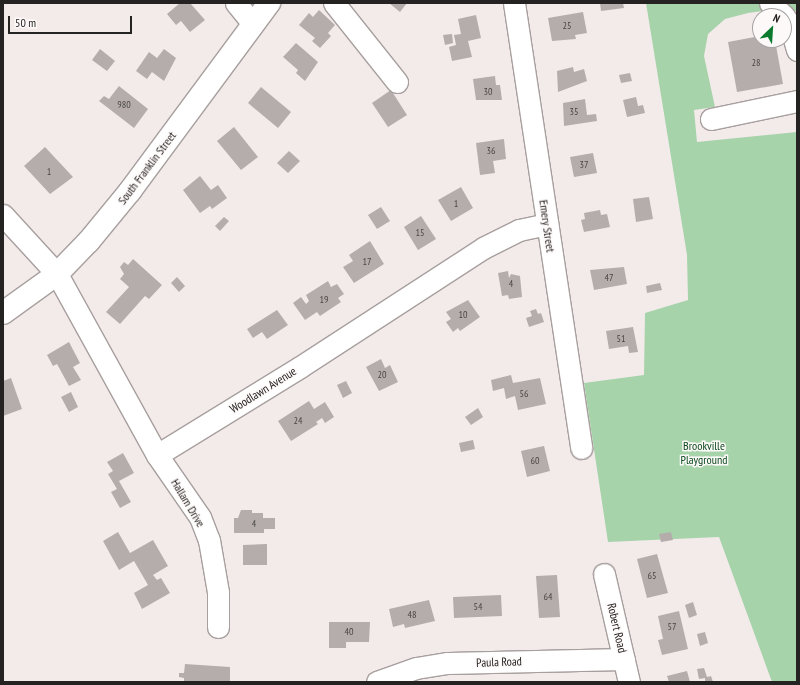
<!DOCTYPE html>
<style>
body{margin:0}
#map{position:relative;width:800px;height:685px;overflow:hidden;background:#f3ebea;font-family:"PT Sans Narrow",sans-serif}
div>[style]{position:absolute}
.green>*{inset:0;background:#a7d3ab}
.building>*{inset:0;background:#b5adac}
.roads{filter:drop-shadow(1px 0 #a79f9e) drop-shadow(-1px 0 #a79f9e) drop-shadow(0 1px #a79f9e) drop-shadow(0 -1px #a79f9e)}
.minor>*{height:21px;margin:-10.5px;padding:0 10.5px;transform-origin:10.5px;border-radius:10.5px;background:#fff}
.major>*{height:22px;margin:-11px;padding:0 11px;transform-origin:11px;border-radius:11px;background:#fff}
span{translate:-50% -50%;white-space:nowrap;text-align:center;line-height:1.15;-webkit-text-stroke:3px #fef9f9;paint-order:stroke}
.number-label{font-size:10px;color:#494544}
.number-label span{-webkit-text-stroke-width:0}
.street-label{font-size:12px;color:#252222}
.park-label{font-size:12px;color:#08481a}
.frame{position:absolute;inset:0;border:4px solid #252222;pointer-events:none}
.north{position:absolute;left:752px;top:8px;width:40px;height:40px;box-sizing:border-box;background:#fef9f9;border:1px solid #a7a3a3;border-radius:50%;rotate:25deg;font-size:11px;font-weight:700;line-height:16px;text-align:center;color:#252222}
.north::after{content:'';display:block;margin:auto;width:14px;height:18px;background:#0b7a2f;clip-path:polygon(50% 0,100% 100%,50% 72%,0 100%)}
.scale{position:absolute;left:8px;top:16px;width:124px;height:18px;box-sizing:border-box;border:2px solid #252222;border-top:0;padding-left:5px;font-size:12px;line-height:14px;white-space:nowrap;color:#252222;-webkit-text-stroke:3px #fef9f9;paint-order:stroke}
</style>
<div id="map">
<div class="green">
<i style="clip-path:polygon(646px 3px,797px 3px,797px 12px,789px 7px,748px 13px,725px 19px,708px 34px,704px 56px,715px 107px,694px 110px,697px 142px,797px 132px,797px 682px,772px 682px,719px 537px,608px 542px,584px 383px,644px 375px,645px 313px,688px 300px,687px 255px)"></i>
</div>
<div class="building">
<i style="clip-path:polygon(180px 3px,190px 3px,205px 20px,190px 32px,181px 21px,176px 25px,167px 14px)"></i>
<i style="clip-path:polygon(389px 3px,407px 3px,400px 12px)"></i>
<i style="clip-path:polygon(600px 3px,623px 3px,624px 8px,601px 11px)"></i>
<i style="clip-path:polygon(319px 10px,335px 25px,328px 33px,331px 36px,320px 48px,312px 41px,315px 38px,299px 25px,309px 13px,313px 17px)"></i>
<i style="clip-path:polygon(583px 12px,587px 33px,575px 35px,576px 39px,552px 41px,548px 18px)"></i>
<i style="clip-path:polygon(476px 15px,481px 38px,468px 41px,472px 57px,452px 61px,449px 47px,456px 45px,454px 35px,461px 34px,458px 19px)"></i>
<i style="clip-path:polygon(452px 34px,453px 43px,445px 45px,443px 35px)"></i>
<i style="clip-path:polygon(760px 36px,760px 40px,775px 40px,783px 84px,737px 92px,728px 42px)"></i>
<i style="clip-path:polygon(296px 43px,318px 62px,305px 81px,296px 73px,298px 70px,283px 57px)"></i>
<i style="clip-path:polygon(100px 49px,115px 61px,107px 71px,92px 60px)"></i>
<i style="clip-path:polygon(164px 49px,176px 58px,164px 81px,152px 72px,147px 79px,136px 71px,149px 52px,157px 58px)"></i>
<i style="clip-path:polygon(573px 67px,574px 72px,584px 69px,587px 81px,558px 92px,557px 71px)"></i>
<i style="clip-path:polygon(630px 73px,632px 81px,621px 83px,619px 75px)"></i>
<i style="clip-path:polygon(495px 76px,496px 85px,500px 85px,502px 100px,476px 100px,473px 79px)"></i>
<i style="clip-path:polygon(119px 86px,148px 109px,134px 128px,99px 101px,104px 96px,109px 99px)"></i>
<i style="clip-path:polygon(261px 87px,291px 112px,278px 128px,248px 103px)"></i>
<i style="clip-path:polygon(391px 90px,407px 115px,388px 127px,372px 103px)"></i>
<i style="clip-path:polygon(636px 97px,638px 106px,643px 105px,645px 113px,627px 117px,623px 100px)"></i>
<i style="clip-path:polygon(585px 99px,587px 115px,596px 114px,597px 121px,564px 126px,563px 103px)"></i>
<i style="clip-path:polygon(234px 127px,258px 157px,241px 170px,217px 141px)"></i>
<i style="clip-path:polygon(504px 139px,506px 159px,493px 161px,495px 173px,480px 175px,476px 143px)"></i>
<i style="clip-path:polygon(45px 147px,73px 177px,50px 194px,24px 166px)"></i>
<i style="clip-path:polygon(289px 151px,300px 161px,288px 173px,277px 163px)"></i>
<i style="clip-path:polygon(593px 153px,597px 173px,574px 177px,570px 157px)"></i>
<i style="clip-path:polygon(200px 176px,211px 190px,218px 185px,227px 198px,212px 209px,210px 206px,200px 213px,183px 190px)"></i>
<i style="clip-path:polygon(461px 187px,473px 208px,451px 221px,438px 200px)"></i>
<i style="clip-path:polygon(649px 197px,653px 219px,636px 222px,633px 199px)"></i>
<i style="clip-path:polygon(381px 207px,390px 221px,377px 229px,368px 215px)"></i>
<i style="clip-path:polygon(600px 210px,601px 215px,607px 214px,610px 227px,584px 232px,581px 220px,585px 219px,584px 213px)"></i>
<i style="clip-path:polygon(421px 216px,436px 239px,418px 250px,404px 227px)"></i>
<i style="clip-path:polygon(224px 217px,229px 221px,220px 231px,215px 226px)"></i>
<i style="clip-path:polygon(370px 241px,384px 264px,354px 283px,343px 267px,353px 261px,349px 255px)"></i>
<i style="clip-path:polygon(133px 259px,162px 285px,149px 299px,145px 296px,120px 324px,106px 312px,129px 287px,120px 279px,124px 274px,120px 267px,124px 262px,128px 265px)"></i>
<i style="clip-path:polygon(624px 267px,627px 284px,594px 290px,590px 270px)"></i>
<i style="clip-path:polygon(508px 271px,509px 278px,511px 274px,520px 276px,522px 297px,509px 299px,508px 295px,502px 296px,498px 273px)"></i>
<i style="clip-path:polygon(177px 277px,185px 286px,179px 292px,171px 283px)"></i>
<i style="clip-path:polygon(328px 281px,331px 287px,337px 284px,344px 294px,338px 298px,341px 302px,320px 316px,317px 312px,305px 320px,293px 303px,301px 297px,306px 304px,309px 301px,306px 295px)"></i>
<i style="clip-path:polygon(660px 283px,662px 290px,647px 293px,646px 286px)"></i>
<i style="clip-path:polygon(468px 300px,480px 317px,460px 331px,458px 328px,453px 332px,446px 322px,451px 319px,446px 312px)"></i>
<i style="clip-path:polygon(536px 309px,538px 314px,541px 313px,544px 322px,529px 327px,526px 318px,532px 316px,530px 311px)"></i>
<i style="clip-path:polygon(277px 310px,288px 325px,267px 339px,262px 332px,253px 338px,247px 329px)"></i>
<i style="clip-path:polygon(633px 327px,638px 352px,629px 353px,628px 346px,609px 349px,606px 331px)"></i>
<i style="clip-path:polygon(69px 342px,80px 363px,73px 367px,81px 380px,69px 386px,57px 364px,53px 366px,47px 355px)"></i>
<i style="clip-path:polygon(381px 359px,385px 368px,390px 365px,398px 382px,379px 391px,366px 367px)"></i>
<i style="clip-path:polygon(511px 375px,513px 383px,540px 378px,546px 404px,518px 410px,515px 396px,506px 399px,504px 388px,493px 391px,491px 380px)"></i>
<i style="clip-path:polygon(11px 378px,22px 409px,3px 416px,3px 381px)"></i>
<i style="clip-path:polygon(346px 381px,352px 393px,343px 398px,337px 385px)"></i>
<i style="clip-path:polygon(71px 392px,78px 407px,69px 412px,61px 397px)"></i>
<i style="clip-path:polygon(309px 401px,314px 409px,325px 402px,334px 417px,325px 423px,322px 418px,316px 422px,318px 424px,291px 441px,278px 421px)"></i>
<i style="clip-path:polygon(478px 408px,483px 417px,471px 425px,465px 417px)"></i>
<i style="clip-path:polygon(473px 440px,475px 449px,461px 452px,459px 443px)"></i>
<i style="clip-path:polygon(544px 446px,550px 471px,527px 477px,521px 451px)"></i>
<i style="clip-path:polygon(123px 453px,134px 473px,119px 481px,131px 502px,120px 508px,111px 492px,117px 489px,108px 474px,113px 471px,107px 462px)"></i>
<i style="clip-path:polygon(241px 510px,252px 510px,252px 513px,263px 513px,263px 518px,275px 518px,275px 529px,264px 529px,264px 533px,234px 533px,234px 518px,238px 518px)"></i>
<i style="clip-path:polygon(118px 532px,130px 553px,153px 540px,168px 566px,153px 575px,157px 580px,161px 578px,170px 593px,142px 609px,134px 593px,148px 585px,134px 561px,119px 570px,103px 541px)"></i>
<i style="clip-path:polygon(671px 532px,673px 540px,661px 542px,659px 534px)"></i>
<i style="clip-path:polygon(267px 544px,267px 565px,243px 565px,243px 545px)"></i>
<i style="clip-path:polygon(657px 554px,668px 593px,647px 598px,637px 559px)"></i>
<i style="clip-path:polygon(557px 575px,560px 617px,539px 618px,536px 576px)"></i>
<i style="clip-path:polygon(501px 595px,502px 616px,454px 618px,453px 597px)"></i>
<i style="clip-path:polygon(429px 600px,435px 621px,405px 628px,404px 624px,393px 627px,389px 609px)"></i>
<i style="clip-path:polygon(693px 602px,697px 615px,689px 618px,685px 605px)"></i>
<i style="clip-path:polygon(679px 611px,688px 649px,662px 655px,658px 640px,663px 639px,658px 616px)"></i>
<i style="clip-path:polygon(329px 622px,370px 622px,369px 642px,346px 642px,346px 648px,329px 648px)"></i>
<i style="clip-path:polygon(705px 632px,708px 643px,700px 646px,697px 634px)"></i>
<i style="clip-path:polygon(185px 664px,230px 667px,230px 682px,184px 682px,184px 678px,179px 677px,179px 673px,184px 673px)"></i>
<i style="clip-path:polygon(704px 668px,707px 677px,711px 676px,713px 682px,705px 682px,705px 678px,699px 679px,697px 669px)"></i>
<i style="clip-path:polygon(687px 671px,690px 682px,669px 682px,667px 676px)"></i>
</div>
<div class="roads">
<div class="minor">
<i style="left:236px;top:3px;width:27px;rotate:51deg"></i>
<i style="left:334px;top:3px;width:101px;rotate:51.4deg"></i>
<i style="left:514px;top:3px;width:450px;rotate:81.4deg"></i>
<i style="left:770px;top:3px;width:19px;rotate:43deg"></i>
<i style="left:784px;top:16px;width:11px;rotate:56deg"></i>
<i style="left:790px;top:25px;width:26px;rotate:74deg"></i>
<i style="left:711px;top:119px;width:88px;rotate:-11.8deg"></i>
<i style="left:3px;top:215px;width:80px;rotate:47.5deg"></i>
<i style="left:57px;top:274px;width:207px;rotate:61.1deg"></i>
<i style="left:157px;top:455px;width:168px;rotate:-31.6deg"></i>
<i style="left:300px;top:367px;width:218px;rotate:-33deg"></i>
<i style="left:483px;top:248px;width:40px;rotate:-26.6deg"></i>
<i style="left:519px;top:230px;width:29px;rotate:-12deg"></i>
<i style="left:157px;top:455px;width:75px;rotate:55.3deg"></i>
<i style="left:200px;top:517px;width:25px;rotate:69deg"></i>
<i style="left:209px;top:540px;width:53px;rotate:80.2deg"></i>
<i style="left:218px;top:592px;width:35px;rotate:90deg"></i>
<i style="left:604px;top:574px;width:111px;rotate:77deg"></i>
<i style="left:377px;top:682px;width:41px;rotate:-19.7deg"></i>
<i style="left:416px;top:668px;width:32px;rotate:-9deg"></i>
<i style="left:448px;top:663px;width:176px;rotate:-1.3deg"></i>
</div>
<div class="major">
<i style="left:3px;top:313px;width:67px;rotate:-35.8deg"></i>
<i style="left:57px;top:274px;width:46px;rotate:-45.9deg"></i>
<i style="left:89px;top:241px;width:65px;rotate:-50.6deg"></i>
<i style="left:130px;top:191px;width:234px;rotate:-53.5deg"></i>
</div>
</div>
<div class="number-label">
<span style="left:567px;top:26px">25</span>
<span style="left:756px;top:63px">28</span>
<span style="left:488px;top:92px">30</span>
<span style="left:124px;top:105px">980</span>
<span style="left:574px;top:112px">35</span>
<span style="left:491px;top:151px">36</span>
<span style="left:584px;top:165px">37</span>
<span style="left:49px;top:172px">1</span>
<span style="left:456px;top:204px">1</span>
<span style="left:420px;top:233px">15</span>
<span style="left:367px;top:262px">17</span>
<span style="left:609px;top:278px">47</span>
<span style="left:511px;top:284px">4</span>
<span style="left:324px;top:300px">19</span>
<span style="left:463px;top:315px">10</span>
<span style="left:621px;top:339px">51</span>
<span style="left:382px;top:375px">20</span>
<span style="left:524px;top:394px">56</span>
<span style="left:298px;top:421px">24</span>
<span style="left:535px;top:461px">60</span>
<span style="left:254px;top:524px">4</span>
<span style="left:652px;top:576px">65</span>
<span style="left:548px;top:597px">64</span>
<span style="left:478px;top:607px">54</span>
<span style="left:412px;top:615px">48</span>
<span style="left:672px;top:627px">57</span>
<span style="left:349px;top:632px">40</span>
</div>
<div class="street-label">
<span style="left:147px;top:168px;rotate:-53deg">South Franklin Street</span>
<span style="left:547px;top:226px;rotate:82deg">Emery Street</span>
<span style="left:263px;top:390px;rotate:-32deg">Woodlawn Avenue</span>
<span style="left:188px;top:503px;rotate:59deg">Hallam Drive</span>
<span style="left:617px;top:628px;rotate:77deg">Robert Road</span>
<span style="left:499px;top:662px;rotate:-2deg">Paula Road</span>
</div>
<div class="park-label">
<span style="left:704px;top:453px">Brookville<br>Playground</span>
</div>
<div class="frame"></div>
<div class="north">N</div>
<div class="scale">50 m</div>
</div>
